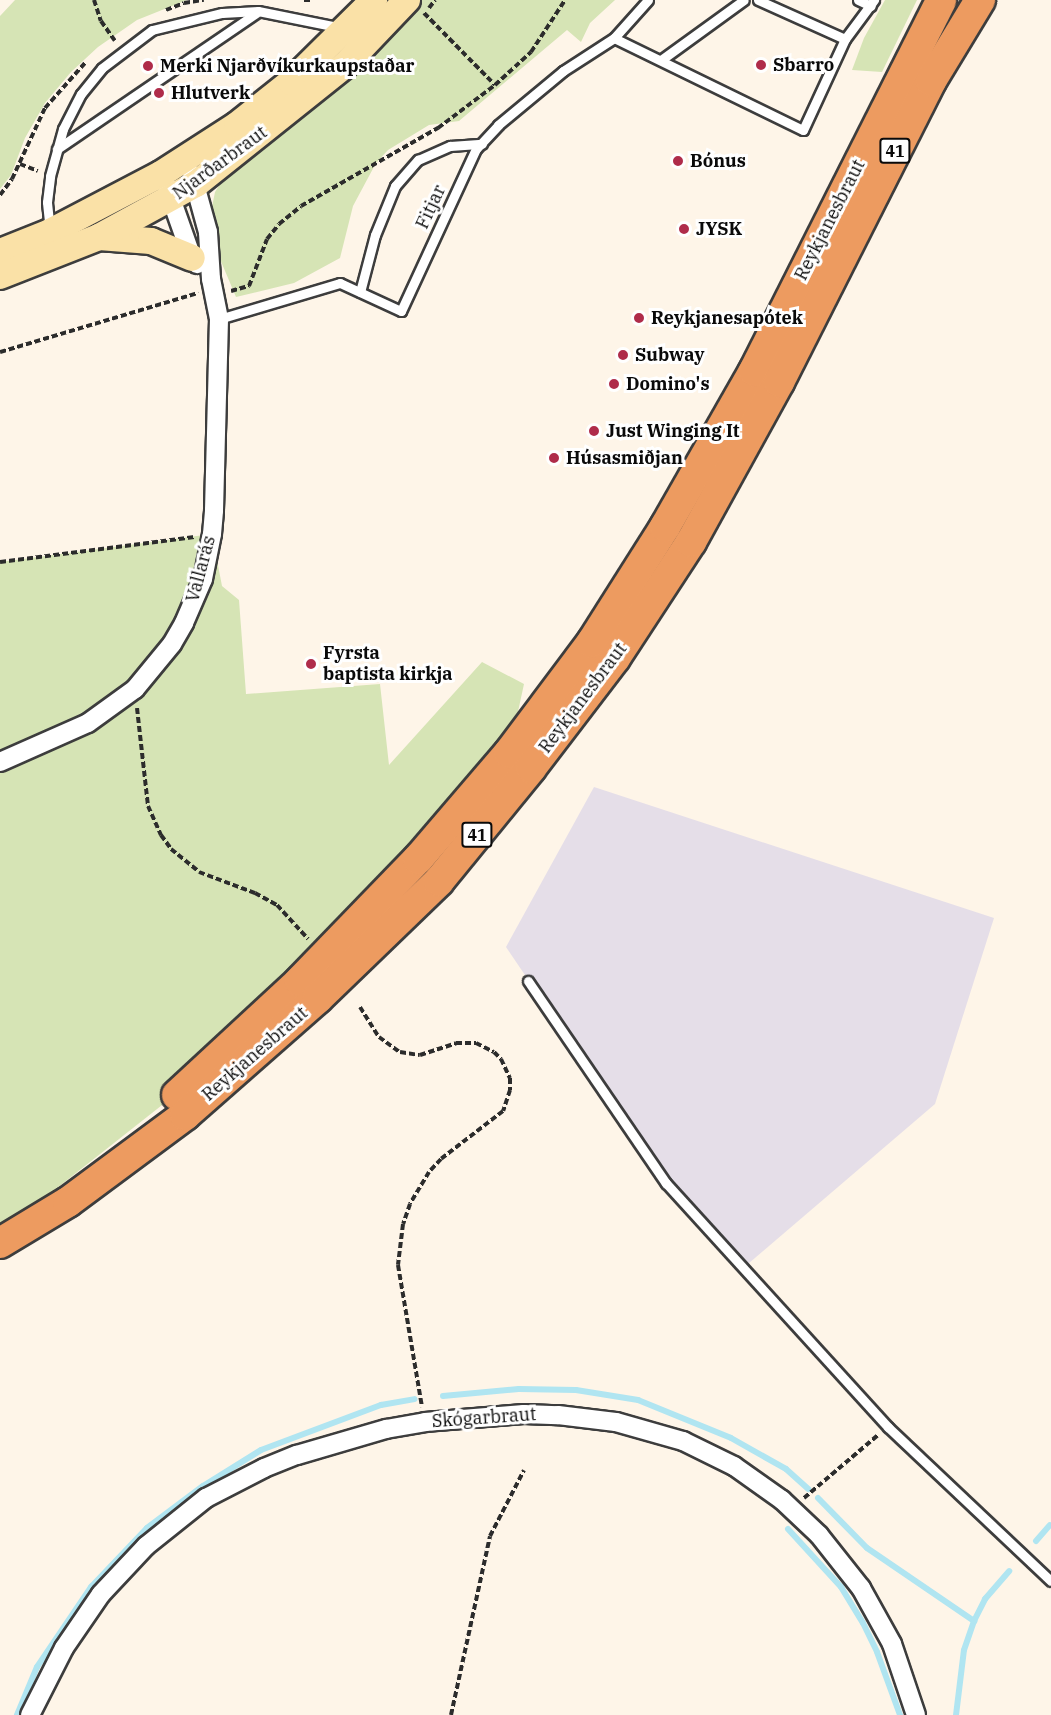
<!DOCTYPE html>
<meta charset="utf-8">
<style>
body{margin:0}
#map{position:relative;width:1051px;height:1715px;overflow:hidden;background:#fef5e8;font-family:"IBM Plex Serif",serif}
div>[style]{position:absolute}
.industrial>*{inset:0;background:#e5dee8}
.green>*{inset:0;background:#d6e4b5}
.stream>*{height:6px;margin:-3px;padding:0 3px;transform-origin:3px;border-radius:3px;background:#b0e5f1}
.path>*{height:4px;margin-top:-2px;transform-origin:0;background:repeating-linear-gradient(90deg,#2c2c2c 0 6px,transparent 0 9px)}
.roads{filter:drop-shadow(2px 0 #3d3d3d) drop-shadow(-2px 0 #3d3d3d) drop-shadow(0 2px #3d3d3d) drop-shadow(0 -2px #3d3d3d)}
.service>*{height:9px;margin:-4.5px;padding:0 4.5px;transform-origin:4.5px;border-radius:4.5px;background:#fff}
.minor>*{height:18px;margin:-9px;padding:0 9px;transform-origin:9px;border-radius:9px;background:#fff}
.secondary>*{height:26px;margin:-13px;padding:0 13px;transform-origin:13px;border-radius:13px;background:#fae1a7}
.trunk>*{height:30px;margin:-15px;padding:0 15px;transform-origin:15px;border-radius:15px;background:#ed9b60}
.dots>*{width:16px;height:16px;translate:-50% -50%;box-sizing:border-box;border:3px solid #fff;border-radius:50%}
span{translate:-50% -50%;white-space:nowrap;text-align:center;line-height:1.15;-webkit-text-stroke:6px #fff;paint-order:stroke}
.shield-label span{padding:2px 4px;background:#fff;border:2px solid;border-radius:4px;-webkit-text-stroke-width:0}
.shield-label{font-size:16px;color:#0a0a0a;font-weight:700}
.poi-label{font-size:18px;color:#0a0a0a;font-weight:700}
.left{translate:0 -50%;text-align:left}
.street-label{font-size:18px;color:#0a0a0a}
</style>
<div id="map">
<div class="industrial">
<i style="clip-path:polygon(594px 787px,994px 918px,935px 1104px,742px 1269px,666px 1183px,506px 947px)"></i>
</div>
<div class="green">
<i style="clip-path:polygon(15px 0,187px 0,137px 20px,98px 47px,71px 72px,45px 103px,25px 138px,11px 175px,0 189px,0 16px)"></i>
<i style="clip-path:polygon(414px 0,615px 0,590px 23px,581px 42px,567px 30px,459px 121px,429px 125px,388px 150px,376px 163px,353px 206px,340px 258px,294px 283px,236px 297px,220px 259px,212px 207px,215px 192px,229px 170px)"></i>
<i style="clip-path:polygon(885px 0,917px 0,882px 72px,852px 70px,864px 38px)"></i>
<i style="clip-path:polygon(212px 534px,222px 586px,239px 600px,246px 694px,380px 684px,389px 765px,482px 662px,524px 684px,509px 753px,171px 1098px,0 1233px,0 562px)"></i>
</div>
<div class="stream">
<i style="left:443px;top:1396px;width:76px;rotate:-5.3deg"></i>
<i style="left:519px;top:1389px;width:57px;rotate:1deg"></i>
<i style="left:576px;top:1390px;width:63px;rotate:9.2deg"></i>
<i style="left:638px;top:1400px;width:100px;rotate:22.2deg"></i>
<i style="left:731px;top:1438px;width:63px;rotate:29.4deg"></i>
<i style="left:786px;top:1469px;width:30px;rotate:42deg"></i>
<i style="left:818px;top:1498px;width:70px;rotate:45.6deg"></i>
<i style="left:867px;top:1548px;width:130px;rotate:34.3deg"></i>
<i style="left:788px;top:1529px;width:79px;rotate:47.6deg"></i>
<i style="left:841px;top:1587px;width:42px;rotate:58.6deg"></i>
<i style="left:863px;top:1623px;width:32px;rotate:64deg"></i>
<i style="left:877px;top:1652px;width:67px;rotate:69.9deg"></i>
<i style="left:1036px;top:1541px;width:21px;rotate:-49deg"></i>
<i style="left:17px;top:1715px;width:52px;rotate:-67.4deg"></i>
<i style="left:37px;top:1667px;width:97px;rotate:-56deg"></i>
<i style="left:91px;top:1587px;width:81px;rotate:-46.5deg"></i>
<i style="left:147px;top:1528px;width:70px;rotate:-36.9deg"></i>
<i style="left:203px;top:1486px;width:68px;rotate:-31.8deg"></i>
<i style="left:261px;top:1450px;width:128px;rotate:-20.6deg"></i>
<i style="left:381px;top:1405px;width:34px;rotate:-10deg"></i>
<i style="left:956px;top:1715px;width:65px;rotate:-83deg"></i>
<i style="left:964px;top:1650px;width:31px;rotate:-71deg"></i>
<i style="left:974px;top:1621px;width:25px;rotate:-63deg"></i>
<i style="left:985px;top:1599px;width:37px;rotate:-49deg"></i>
</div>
<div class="path">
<i style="left:94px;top:0;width:22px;rotate:72deg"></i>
<i style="left:101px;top:21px;width:24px;rotate:55deg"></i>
<i style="left:304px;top:0;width:6px"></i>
<i style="left:429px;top:8px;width:10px;rotate:-53deg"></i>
<i style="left:166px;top:10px;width:19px;rotate:-21deg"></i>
<i style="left:184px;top:3px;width:20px;rotate:-9deg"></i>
<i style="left:424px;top:13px;width:101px;rotate:45.4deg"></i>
<i style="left:20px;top:164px;width:19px;rotate:21deg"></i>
<i style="left:0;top:195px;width:20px;rotate:-53deg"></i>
<i style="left:12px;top:179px;width:78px;rotate:-65.1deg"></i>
<i style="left:45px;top:108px;width:60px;rotate:-48.4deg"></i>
<i style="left:231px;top:291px;width:19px;rotate:-16deg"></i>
<i style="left:249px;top:286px;width:50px;rotate:-69deg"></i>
<i style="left:267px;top:239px;width:19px;rotate:-51deg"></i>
<i style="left:279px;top:224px;width:28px;rotate:-39deg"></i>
<i style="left:301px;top:206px;width:158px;rotate:-29.7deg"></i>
<i style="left:438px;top:128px;width:71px;rotate:-37deg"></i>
<i style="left:495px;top:85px;width:49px;rotate:-42.5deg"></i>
<i style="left:531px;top:52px;width:62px;rotate:-56.8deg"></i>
<i style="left:0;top:352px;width:207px;rotate:-16.6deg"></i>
<i style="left:0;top:562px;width:196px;rotate:-7.3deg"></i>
<i style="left:137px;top:708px;width:99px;rotate:83.6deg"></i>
<i style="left:148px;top:806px;width:32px;rotate:66deg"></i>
<i style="left:161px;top:835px;width:17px;rotate:54deg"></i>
<i style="left:171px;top:849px;width:36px;rotate:39deg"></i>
<i style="left:199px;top:872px;width:60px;rotate:20.6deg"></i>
<i style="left:255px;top:893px;width:25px;rotate:29deg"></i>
<i style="left:277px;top:905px;width:46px;rotate:47.6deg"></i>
<i style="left:360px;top:1007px;width:36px;rotate:58deg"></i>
<i style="left:379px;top:1037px;width:26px;rotate:36deg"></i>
<i style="left:400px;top:1052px;width:20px;rotate:9deg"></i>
<i style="left:420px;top:1055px;width:38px;rotate:-18deg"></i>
<i style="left:456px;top:1043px;width:20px"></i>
<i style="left:476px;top:1043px;width:20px;rotate:27deg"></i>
<i style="left:494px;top:1052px;width:10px;rotate:45deg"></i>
<i style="left:501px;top:1059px;width:21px;rotate:65deg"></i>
<i style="left:510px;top:1078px;width:12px;rotate:90deg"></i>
<i style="left:510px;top:1090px;width:22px;rotate:108deg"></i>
<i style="left:503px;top:1111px;width:78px;rotate:142.3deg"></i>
<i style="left:441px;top:1159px;width:18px;rotate:133deg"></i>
<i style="left:429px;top:1172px;width:37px;rotate:121deg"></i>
<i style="left:410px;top:1204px;width:21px;rotate:109deg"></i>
<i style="left:403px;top:1224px;width:41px;rotate:97deg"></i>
<i style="left:398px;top:1265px;width:144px;rotate:80.4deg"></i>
<i style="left:804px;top:1498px;width:97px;rotate:-40.4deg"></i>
<i style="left:451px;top:1715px;width:183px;rotate:-77.7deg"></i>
<i style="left:490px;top:1536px;width:74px;rotate:-62.7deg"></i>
</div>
<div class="roads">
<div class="service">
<i style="left:758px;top:0;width:95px;rotate:24.1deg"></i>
<i style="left:858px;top:0;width:14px;rotate:25deg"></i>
<i style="left:614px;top:38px;width:210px;rotate:26deg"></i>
<i style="left:803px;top:130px;width:100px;rotate:-65.2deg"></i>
<i style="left:845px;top:39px;width:49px;rotate:-53.4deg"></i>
<i style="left:661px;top:60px;width:102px;rotate:-35.9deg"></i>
<i style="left:57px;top:149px;width:241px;rotate:-34.3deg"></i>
<i style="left:50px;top:231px;width:29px;rotate:-96deg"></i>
<i style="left:47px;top:202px;width:26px;rotate:-83deg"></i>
<i style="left:50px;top:176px;width:49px;rotate:-74.5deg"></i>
<i style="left:63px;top:129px;width:39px;rotate:-63deg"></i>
<i style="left:81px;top:94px;width:33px;rotate:-51deg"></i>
<i style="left:102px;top:68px;width:63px;rotate:-37.2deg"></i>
<i style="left:152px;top:30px;width:72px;rotate:-13.7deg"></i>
<i style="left:222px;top:13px;width:36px;rotate:-3deg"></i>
<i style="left:258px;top:11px;width:86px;rotate:11.4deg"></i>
<i style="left:360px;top:292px;width:59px;rotate:-75.3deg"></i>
<i style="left:375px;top:235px;width:53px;rotate:-67.8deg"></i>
<i style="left:395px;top:186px;width:35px;rotate:-49deg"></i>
<i style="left:418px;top:160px;width:35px;rotate:-24deg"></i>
<i style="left:450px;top:146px;width:32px;rotate:-4deg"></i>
<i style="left:219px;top:319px;width:126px;rotate:-16.6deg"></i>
<i style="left:340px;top:283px;width:67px;rotate:24.7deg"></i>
<i style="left:401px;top:311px;width:179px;rotate:-65.2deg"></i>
<i style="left:476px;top:149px;width:33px;rotate:-47deg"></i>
<i style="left:498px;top:125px;width:85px;rotate:-39.7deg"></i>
<i style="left:563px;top:71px;width:61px;rotate:-32.9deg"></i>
<i style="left:614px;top:38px;width:51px;rotate:-48.2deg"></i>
<i style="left:528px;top:981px;width:245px;rotate:55.7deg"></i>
<i style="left:666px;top:1183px;width:330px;rotate:47.7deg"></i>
<i style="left:888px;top:1427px;width:224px;rotate:43.4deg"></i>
</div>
<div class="minor">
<i style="left:167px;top:187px;width:75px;rotate:70.6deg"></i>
<i style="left:192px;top:258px;width:8px;rotate:50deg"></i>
<i style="left:0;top:762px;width:96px;rotate:-23.9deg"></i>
<i style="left:88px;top:723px;width:58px;rotate:-35.9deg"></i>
<i style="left:135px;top:689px;width:58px;rotate:-50.6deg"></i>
<i style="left:172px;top:644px;width:24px;rotate:-60deg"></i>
<i style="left:184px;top:623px;width:48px;rotate:-66.6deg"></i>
<i style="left:203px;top:579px;width:46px;rotate:-78.7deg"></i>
<i style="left:212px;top:534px;width:24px;rotate:-85deg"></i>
<i style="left:214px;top:510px;width:191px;rotate:-88.5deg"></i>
<i style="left:219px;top:319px;width:41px;rotate:-101.3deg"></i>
<i style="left:211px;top:279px;width:47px;rotate:-93.7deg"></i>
<i style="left:208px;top:232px;width:60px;rotate:-105.4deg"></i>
<i style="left:30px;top:1715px;width:75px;rotate:-63.1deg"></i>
<i style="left:64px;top:1648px;width:65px;rotate:-55.6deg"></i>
<i style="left:101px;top:1594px;width:66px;rotate:-46.8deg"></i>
<i style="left:146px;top:1546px;width:77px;rotate:-38.7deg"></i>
<i style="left:206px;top:1498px;width:65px;rotate:-27.3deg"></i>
<i style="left:264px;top:1468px;width:35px;rotate:-22deg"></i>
<i style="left:297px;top:1455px;width:93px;rotate:-16.3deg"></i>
<i style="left:386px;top:1429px;width:40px;rotate:-10deg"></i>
<i style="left:425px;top:1422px;width:99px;rotate:-4.6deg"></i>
<i style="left:524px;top:1414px;width:34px;rotate:2deg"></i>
<i style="left:558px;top:1415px;width:58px;rotate:6.9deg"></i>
<i style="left:616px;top:1422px;width:70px;rotate:15.8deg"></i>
<i style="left:683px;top:1441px;width:57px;rotate:26.1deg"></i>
<i style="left:734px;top:1466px;width:59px;rotate:35.3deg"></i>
<i style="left:782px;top:1500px;width:51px;rotate:43.4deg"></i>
<i style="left:819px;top:1535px;width:68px;rotate:51.6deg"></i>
<i style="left:861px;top:1588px;width:64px;rotate:61deg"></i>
<i style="left:892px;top:1644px;width:75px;rotate:71.3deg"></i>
</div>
<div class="secondary">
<i style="left:99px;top:237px;width:52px;rotate:4.4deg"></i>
<i style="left:151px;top:241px;width:44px;rotate:22.5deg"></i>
<i style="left:0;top:252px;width:54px;rotate:-21.8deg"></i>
<i style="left:50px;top:232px;width:125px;rotate:-27.6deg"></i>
<i style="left:161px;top:174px;width:90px;rotate:-32.8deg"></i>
<i style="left:237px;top:125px;width:69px;rotate:-38.5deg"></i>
<i style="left:291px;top:82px;width:117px;rotate:-44.7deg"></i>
<i style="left:0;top:276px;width:106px;rotate:-21.5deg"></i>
<i style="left:99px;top:237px;width:111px;rotate:-28.7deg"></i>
<i style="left:196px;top:184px;width:191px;rotate:-38.6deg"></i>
<i style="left:345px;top:65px;width:90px;rotate:-46.4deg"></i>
</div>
<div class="trunk">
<i style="left:177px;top:1095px;width:168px;rotate:-42.8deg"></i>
<i style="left:300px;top:981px;width:170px;rotate:-46deg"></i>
<i style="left:418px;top:859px;width:140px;rotate:-49.4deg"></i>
<i style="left:509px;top:753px;width:139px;rotate:-53.2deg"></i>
<i style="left:592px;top:642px;width:136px;rotate:-57.6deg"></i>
<i style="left:665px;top:527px;width:180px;rotate:-60.3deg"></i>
<i style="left:754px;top:371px;width:415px;rotate:-63.2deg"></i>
<i style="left:0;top:1243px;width:79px;rotate:-31.1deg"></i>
<i style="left:68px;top:1202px;width:146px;rotate:-36.6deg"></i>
<i style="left:185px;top:1115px;width:177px;rotate:-41.3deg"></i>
<i style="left:318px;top:998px;width:168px;rotate:-44deg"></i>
<i style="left:439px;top:881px;width:146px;rotate:-50.8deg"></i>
<i style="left:531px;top:768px;width:138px;rotate:-52.6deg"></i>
<i style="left:615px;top:658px;width:139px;rotate:-56.8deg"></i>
<i style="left:691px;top:542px;width:183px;rotate:-61.2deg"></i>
<i style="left:779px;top:382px;width:337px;rotate:-63.2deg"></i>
<i style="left:931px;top:81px;width:95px;rotate:-58.8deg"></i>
</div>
</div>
<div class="dots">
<i style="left:761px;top:65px;background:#af2c4a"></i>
<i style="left:148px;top:66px;background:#af2c4a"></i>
<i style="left:159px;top:93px;background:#af2c4a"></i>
<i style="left:678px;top:161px;background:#af2c4a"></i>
<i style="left:684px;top:229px;background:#af2c4a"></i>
<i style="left:639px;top:318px;background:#af2c4a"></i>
<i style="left:623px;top:355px;background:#af2c4a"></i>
<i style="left:614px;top:384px;background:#af2c4a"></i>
<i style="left:594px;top:431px;background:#af2c4a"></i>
<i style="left:554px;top:458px;background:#af2c4a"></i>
<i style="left:311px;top:664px;background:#af2c4a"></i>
</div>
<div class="shield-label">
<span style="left:895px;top:151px">41</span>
<span style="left:477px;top:835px">41</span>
</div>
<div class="poi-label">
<span class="left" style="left:773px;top:65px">Sbarro</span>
<span class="left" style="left:160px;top:66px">Merki Njarðvíkurkaupstaðar</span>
<span class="left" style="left:171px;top:93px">Hlutverk</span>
<span class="left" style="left:690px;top:161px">Bónus</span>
<span class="left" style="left:696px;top:229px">JYSK</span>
<span class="left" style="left:651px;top:318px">Reykjanesapótek</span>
<span class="left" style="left:635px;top:355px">Subway</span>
<span class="left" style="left:626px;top:384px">Domino's</span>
<span class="left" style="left:606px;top:431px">Just Winging It</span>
<span class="left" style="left:566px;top:458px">Húsasmiðjan</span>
<span class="left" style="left:323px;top:664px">Fyrsta<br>baptista kirkja</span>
</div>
<div class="street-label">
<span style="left:220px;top:163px;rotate:-36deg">Njarðarbraut</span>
<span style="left:431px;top:207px;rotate:-65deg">Fitjar</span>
<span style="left:830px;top:220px;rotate:-63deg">Reykjanesbraut</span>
<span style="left:201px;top:569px;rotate:-75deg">Vallarás</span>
<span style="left:583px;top:698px;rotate:-53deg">Reykjanesbraut</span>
<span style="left:255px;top:1054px;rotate:-41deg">Reykjanesbraut</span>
<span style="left:484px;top:1418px;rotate:-4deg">Skógarbraut</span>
</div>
</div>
